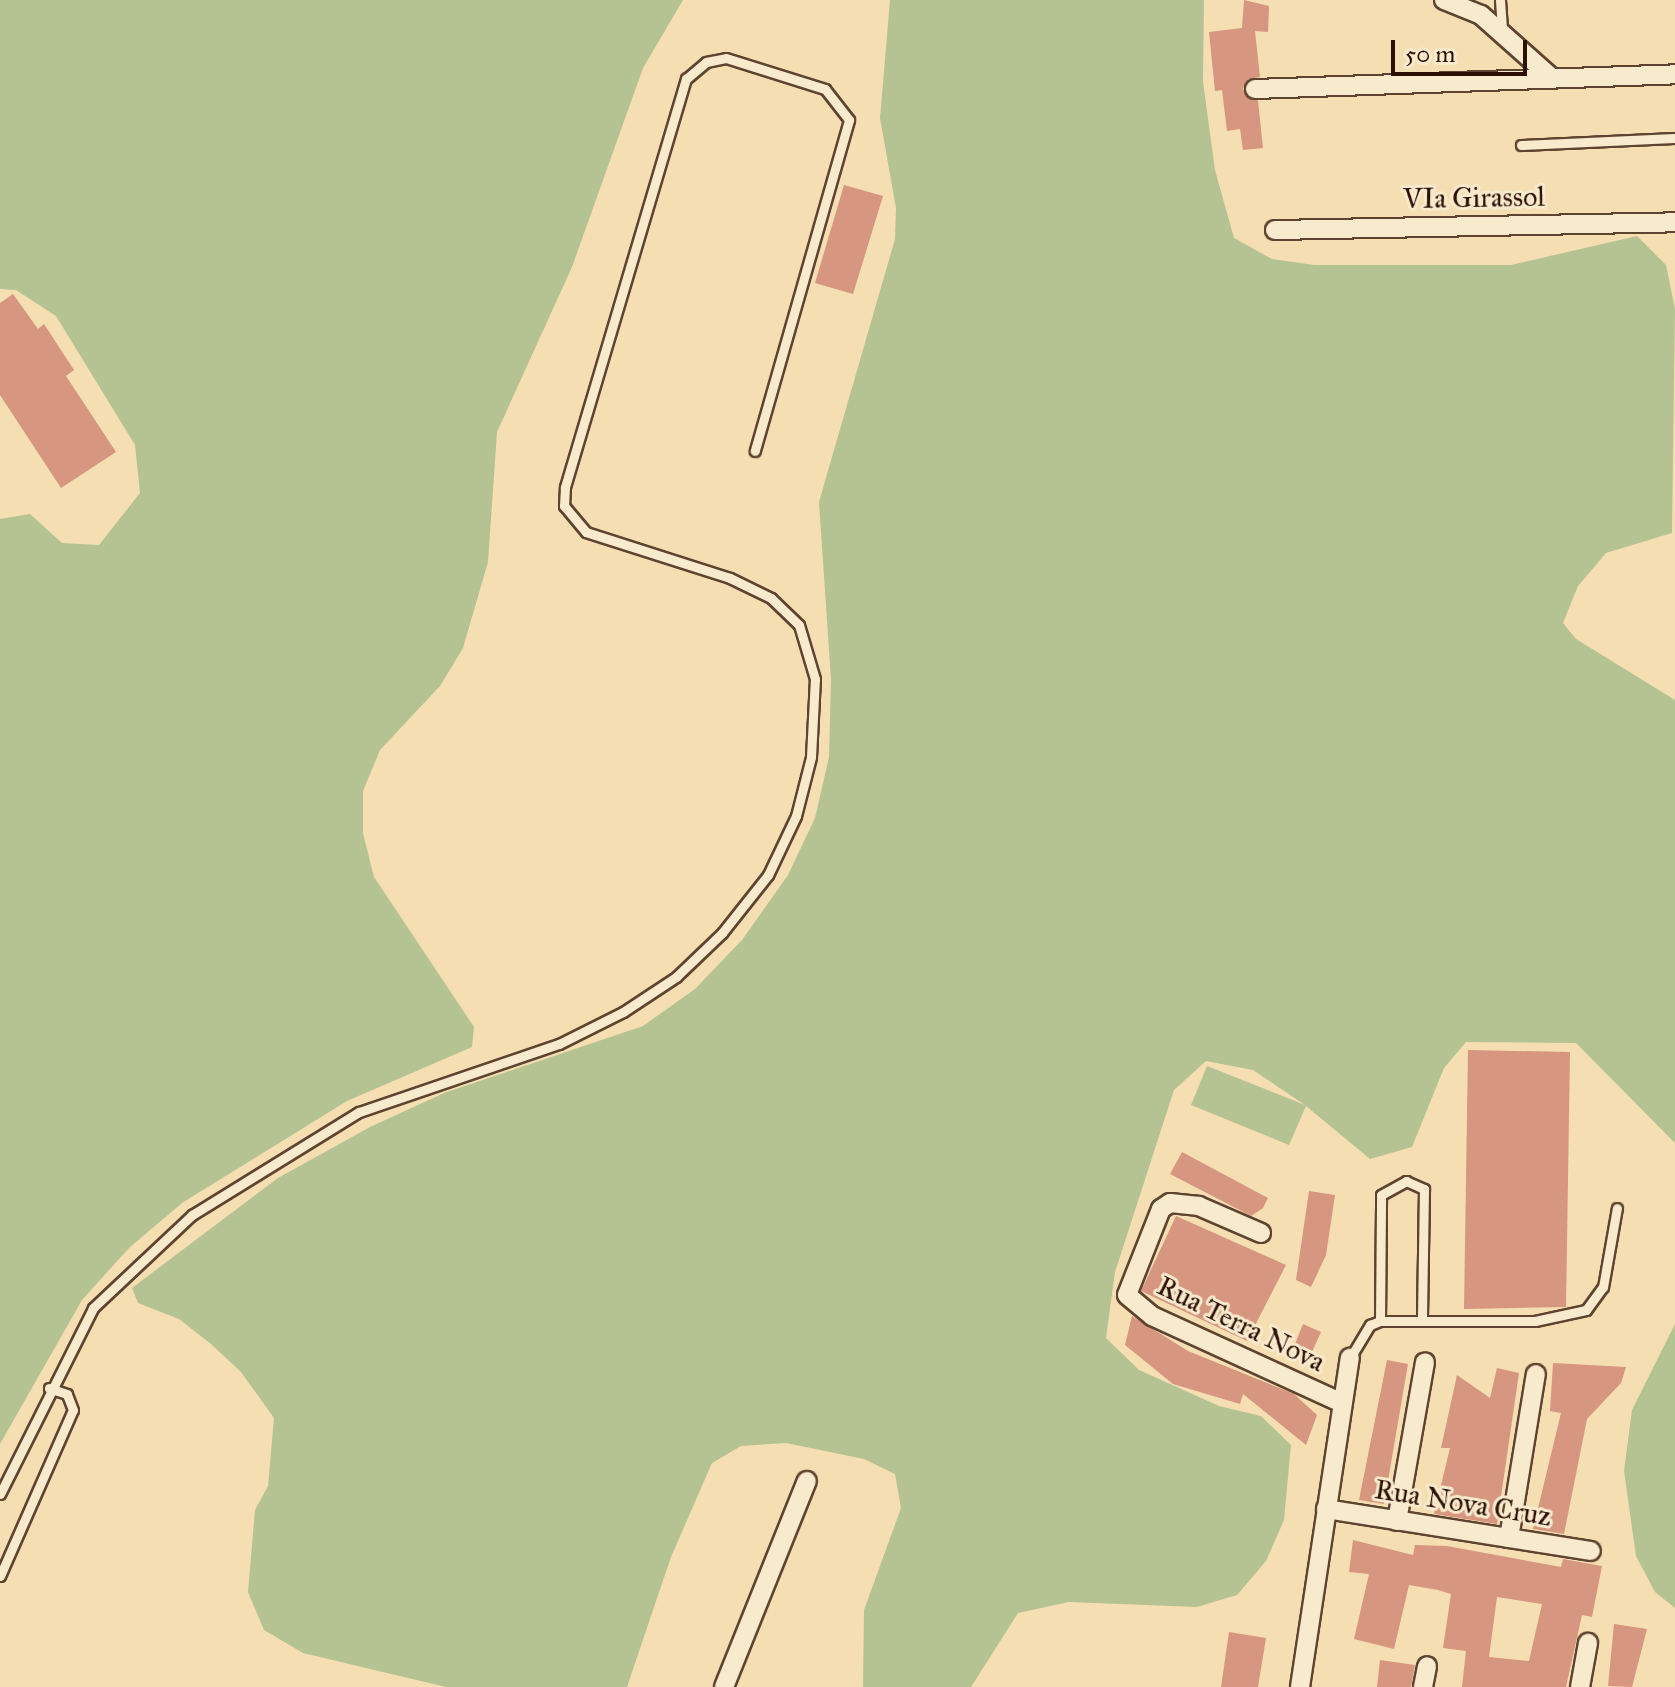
<!DOCTYPE html>
<style>
body{margin:0}
#map{position:relative;width:1675px;height:1687px;overflow:hidden;background:#f5deb2;font-family:"IM FELL Great Primer",serif}
div>[style]{position:absolute}
.green>*{inset:0;background:#b5c292}
.building>*{inset:0;background:#d6967f}
.roads{filter:drop-shadow(2px 0 #5e4430) drop-shadow(-2px 0 #5e4430) drop-shadow(0 2px #5e4430) drop-shadow(0 -2px #5e4430)}
.service>*{height:9px;margin:-4.5px;padding:0 4.5px;transform-origin:4.5px;border-radius:4.5px;background:#f8eacd}
.minor>*{height:18px;margin:-9px;padding:0 9px;transform-origin:9px;border-radius:9px;background:#f8eacd}
span{translate:-50% -50%;white-space:nowrap;text-align:center;line-height:1.15;-webkit-text-stroke:6px #f8eacd;paint-order:stroke}
.street-label{font-size:28px;color:#2c1004}
.scale{position:absolute;left:1391px;top:40px;width:136px;height:36px;box-sizing:border-box;border:4px solid #2c1004;border-top:0;padding-left:10px;font-size:24px;line-height:28px;white-space:nowrap;color:#2c1004;-webkit-text-stroke:6px #f8eacd;paint-order:stroke}
</style>
<div id="map">
<div class="green">
<i style="clip-path:polygon(0 0,683px 0,643px 68px,572px 267px,497px 432px,488px 562px,463px 648px,440px 686px,380px 750px,363px 791px,363px 833px,374px 877px,474px 1027px,472px 1047px,347px 1101px,182px 1203px,129px 1248px,82px 1300px,0 1444px,0 519px,30px 514px,62px 543px,99px 545px,140px 493px,135px 445px,56px 316px,16px 290px,0 289px)"></i>
<i style="clip-path:polygon(890px 0,1204px 0,1203px 82px,1215px 170px,1234px 238px,1272px 259px,1314px 265px,1511px 265px,1637px 236px,1666px 265px,1675px 309px,1672px 533px,1606px 553px,1578px 586px,1563px 623px,1576px 639px,1675px 700px,1675px 1143px,1576px 1043px,1466px 1042px,1444px 1068px,1412px 1147px,1370px 1159px,1306px 1106px,1289px 1145px,1191px 1105px,1207px 1066px,1305px 1105px,1253px 1070px,1206px 1061px,1174px 1090px,1115px 1272px,1106px 1338px,1139px 1370px,1219px 1406px,1261px 1416px,1291px 1445px,1284px 1520px,1266px 1561px,1237px 1595px,1197px 1607px,1069px 1602px,1018px 1613px,971px 1687px,863px 1687px,864px 1610px,901px 1508px,895px 1474px,864px 1459px,786px 1443px,741px 1446px,712px 1463px,671px 1557px,627px 1687px,446px 1687px,303px 1653px,264px 1630px,248px 1592px,255px 1510px,268px 1486px,274px 1418px,241px 1372px,211px 1344px,179px 1319px,138px 1303px,132px 1288px,278px 1178px,370px 1127px,444px 1093px,643px 1026px,695px 989px,742px 940px,788px 875px,815px 818px,829px 757px,831px 680px,819px 502px,895px 239px,896px 208px,880px 118px)"></i>
<i style="clip-path:polygon(1675px 1324px,1675px 1608px,1655px 1592px,1636px 1556px,1624px 1471px,1632px 1410px)"></i>
</div>
<div class="building">
<i style="clip-path:polygon(1244px 0,1269px 6px,1268px 32px,1255px 31px,1260px 77px,1248px 79px,1243px 89px,1258px 101px,1263px 148px,1243px 150px,1240px 129px,1227px 131px,1222px 90px,1215px 91px,1209px 32px,1242px 28px)"></i>
<i style="clip-path:polygon(844px 185px,883px 196px,853px 294px,815px 283px)"></i>
<i style="clip-path:polygon(13px 294px,38px 329px,44px 324px,74px 370px,66px 376px,116px 452px,61px 488px,0 395px,0 303px)"></i>
<i style="clip-path:polygon(1468px 1050px,1570px 1052px,1566px 1307px,1464px 1309px)"></i>
<i style="clip-path:polygon(1182px 1152px,1268px 1198px,1263px 1208px,1251px 1216px,1170px 1174px)"></i>
<i style="clip-path:polygon(1309px 1191px,1335px 1195px,1326px 1255px,1311px 1287px,1296px 1280px)"></i>
<i style="clip-path:polygon(1176px 1216px,1286px 1265px,1247px 1341px,1141px 1291px)"></i>
<i style="clip-path:polygon(1132px 1316px,1188px 1351px,1294px 1394px,1317px 1415px,1306px 1445px,1243px 1394px,1240px 1404px,1173px 1384px,1125px 1345px)"></i>
<i style="clip-path:polygon(1303px 1324px,1321px 1332px,1312px 1352px,1295px 1344px)"></i>
<i style="clip-path:polygon(1387px 1360px,1408px 1364px,1384px 1504px,1359px 1500px)"></i>
<i style="clip-path:polygon(1553px 1363px,1626px 1367px,1621px 1383px,1587px 1419px,1564px 1534px,1533px 1529px,1561px 1413px,1550px 1411px)"></i>
<i style="clip-path:polygon(1497px 1368px,1519px 1373px,1497px 1524px,1434px 1514px,1450px 1448px,1441px 1448px,1457px 1375px,1490px 1398px)"></i>
<i style="clip-path:polygon(evenodd,1353px 1540px,1413px 1555px,1415px 1545px,1447px 1546px,1561px 1567px,1563px 1559px,1602px 1566px,1592px 1617px,1582px 1615px,1566px 1687px,1462px 1687px,1466px 1651px,1443px 1648px,1451px 1594px,1438px 1590px,1409px 1585px,1394px 1649px,1354px 1639px,1369px 1574px,1349px 1572px,1353px 1540px,1497px 1597px,1542px 1604px,1529px 1661px,1489px 1657px,1497px 1597px)"></i>
<i style="clip-path:polygon(1614px 1624px,1647px 1629px,1632px 1687px,1608px 1686px)"></i>
<i style="clip-path:polygon(1229px 1632px,1266px 1638px,1258px 1687px,1221px 1687px)"></i>
<i style="clip-path:polygon(1380px 1660px,1415px 1665px,1411px 1687px,1377px 1687px)"></i>
</div>
<div class="roads">
<div class="service">
<i style="left:1500px;top:0;width:32px;rotate:86deg"></i>
<i style="left:1521px;top:145px;width:154px;rotate:-2.6deg"></i>
<i style="left:1380px;top:1321px;width:126px;rotate:-89.5deg"></i>
<i style="left:1381px;top:1195px;width:29px;rotate:-29deg"></i>
<i style="left:1406px;top:1181px;width:20px;rotate:24deg"></i>
<i style="left:1424px;top:1189px;width:129px;rotate:90.9deg"></i>
<i style="left:1350px;top:1358px;width:39px;rotate:-59deg"></i>
<i style="left:1370px;top:1325px;width:11px;rotate:-22deg"></i>
<i style="left:1380px;top:1321px;width:155px"></i>
<i style="left:1535px;top:1321px;width:52px;rotate:-12.2deg"></i>
<i style="left:1586px;top:1310px;width:29px;rotate:-54deg"></i>
<i style="left:1603px;top:1287px;width:80px;rotate:-80deg"></i>
<i style="left:0;top:1494px;width:208px;rotate:-63.4deg"></i>
<i style="left:93px;top:1308px;width:136px;rotate:-43.2deg"></i>
<i style="left:192px;top:1215px;width:196px;rotate:-31.7deg"></i>
<i style="left:359px;top:1112px;width:211px;rotate:-18.8deg"></i>
<i style="left:559px;top:1044px;width:72px;rotate:-26.6deg"></i>
<i style="left:623px;top:1012px;width:64px;rotate:-33.4deg"></i>
<i style="left:676px;top:977px;width:64px;rotate:-43.7deg"></i>
<i style="left:722px;top:933px;width:74px;rotate:-51.6deg"></i>
<i style="left:768px;top:875px;width:65px;rotate:-64.6deg"></i>
<i style="left:796px;top:816px;width:61px;rotate:-75.7deg"></i>
<i style="left:811px;top:757px;width:78px;rotate:-87.1deg"></i>
<i style="left:815px;top:679px;width:56px;rotate:-106.5deg"></i>
<i style="left:799px;top:625px;width:39px;rotate:-136deg"></i>
<i style="left:771px;top:598px;width:46px;rotate:-154deg"></i>
<i style="left:730px;top:578px;width:151px;rotate:-162.3deg"></i>
<i style="left:586px;top:532px;width:34px;rotate:-130deg"></i>
<i style="left:564px;top:506px;width:19px;rotate:-87deg"></i>
<i style="left:565px;top:487px;width:426px;rotate:-73.5deg"></i>
<i style="left:686px;top:79px;width:26px;rotate:-40deg"></i>
<i style="left:706px;top:62px;width:20px;rotate:-11deg"></i>
<i style="left:726px;top:58px;width:104px;rotate:17.4deg"></i>
<i style="left:825px;top:89px;width:39px;rotate:52deg"></i>
<i style="left:849px;top:120px;width:344px;rotate:105.9deg"></i>
<i style="left:0;top:1576px;width:181px;rotate:-66.3deg"></i>
<i style="left:73px;top:1410px;width:17px;rotate:-111deg"></i>
<i style="left:67px;top:1394px;width:19px;rotate:-162deg"></i>
</div>
<div class="minor">
<i style="left:1444px;top:0;width:40px;rotate:22deg"></i>
<i style="left:1481px;top:15px;width:96px;rotate:41.6deg"></i>
<i style="left:1255px;top:89px;width:420px;rotate:-2deg"></i>
<i style="left:1275px;top:230px;width:400px;rotate:-1.1deg"></i>
<i style="left:1261px;top:1233px;width:68px;rotate:-156.5deg"></i>
<i style="left:1199px;top:1206px;width:29px;rotate:-174deg"></i>
<i style="left:1170px;top:1203px;width:11px;rotate:146deg"></i>
<i style="left:1161px;top:1209px;width:92px;rotate:111.6deg"></i>
<i style="left:1127px;top:1295px;width:33px;rotate:40deg"></i>
<i style="left:1152px;top:1316px;width:209px;rotate:24.6deg"></i>
<i style="left:1326px;top:1509px;width:268px;rotate:9deg"></i>
<i style="left:1397px;top:1521px;width:161px;rotate:-80deg"></i>
<i style="left:1509px;top:1538px;width:166px;rotate:-80.7deg"></i>
<i style="left:724px;top:1687px;width:222px;rotate:-68.1deg"></i>
<i style="left:1300px;top:1687px;width:333px;rotate:-81.4deg"></i>
<i style="left:1423px;top:1687px;width:21px;rotate:-79deg"></i>
<i style="left:1580px;top:1687px;width:45px;rotate:-79.7deg"></i>
</div>
</div>
<div class="street-label">
<span style="left:1474px;top:198px;rotate:-1deg">VIa Girassol</span>
<span style="left:1241px;top:1324px;rotate:26deg">Rua Terra Nova</span>
<span style="left:1463px;top:1503px;rotate:9deg">Rua Nova Cruz</span>
</div>
<div class="scale">50 m</div>
</div>
